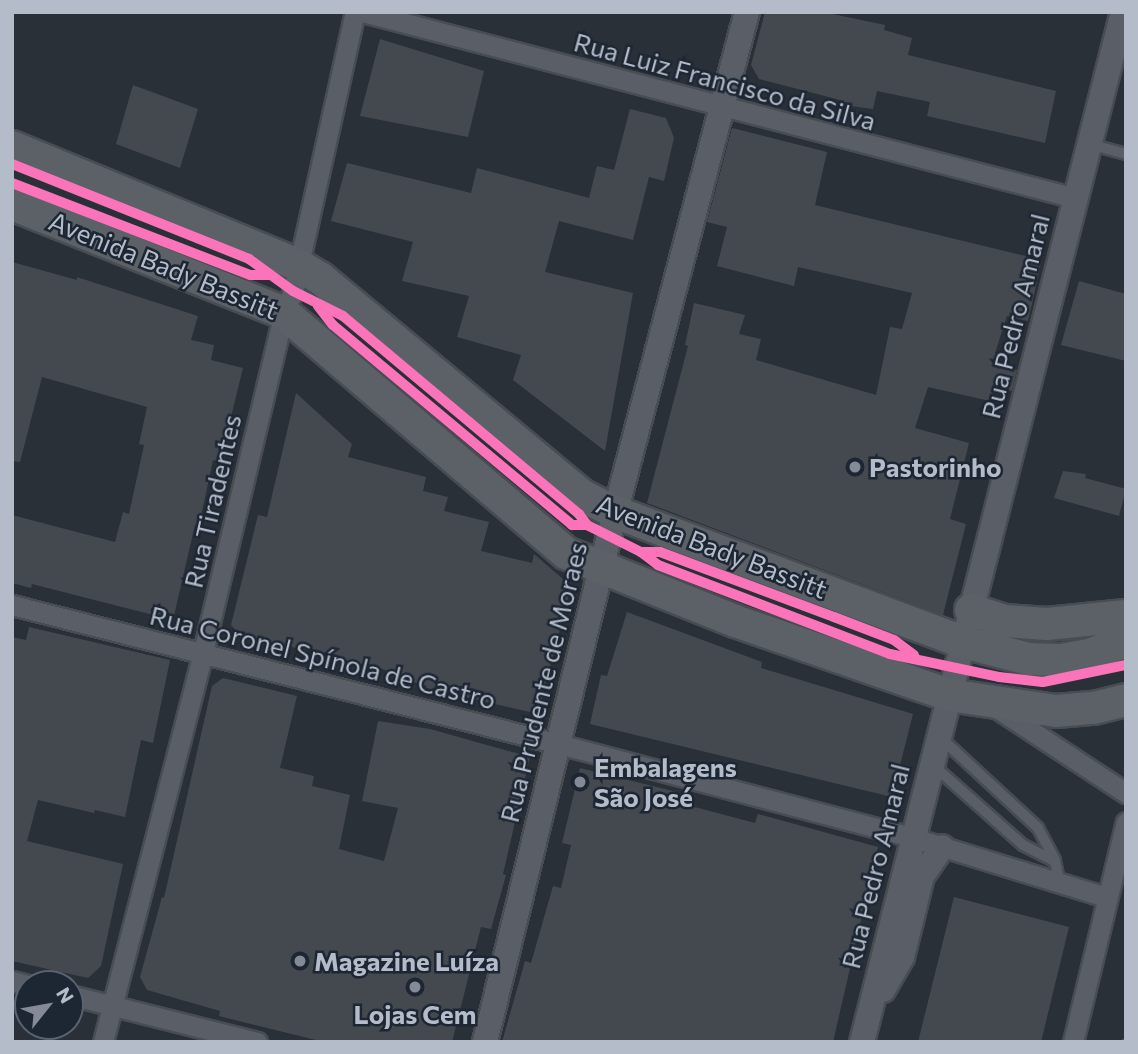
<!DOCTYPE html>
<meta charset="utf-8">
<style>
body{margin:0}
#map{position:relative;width:1138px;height:1054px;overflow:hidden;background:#2a3038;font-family:Commissioner,sans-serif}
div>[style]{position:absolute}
.building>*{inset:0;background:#444950}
.roads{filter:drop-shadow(2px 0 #484c53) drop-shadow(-2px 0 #484c53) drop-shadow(0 2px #484c53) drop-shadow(0 -2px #484c53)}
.service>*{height:10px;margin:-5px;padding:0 5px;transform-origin:5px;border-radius:5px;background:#5a5e66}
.minor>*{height:19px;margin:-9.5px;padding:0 9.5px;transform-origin:9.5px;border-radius:9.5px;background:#5a5e66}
.tertiary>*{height:24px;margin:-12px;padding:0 12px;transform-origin:12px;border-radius:12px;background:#5a5e66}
.primary>*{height:32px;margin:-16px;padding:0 16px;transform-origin:16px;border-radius:16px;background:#5c6168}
.rail>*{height:8px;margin-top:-4px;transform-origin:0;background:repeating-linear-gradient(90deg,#1d2633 0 16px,#595d64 0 32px);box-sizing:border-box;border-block:2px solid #595d64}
.cycleway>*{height:10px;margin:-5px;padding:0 5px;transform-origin:5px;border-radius:5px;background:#fb73b8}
.dots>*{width:19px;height:19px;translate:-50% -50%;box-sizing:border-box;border:4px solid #1d2633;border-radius:50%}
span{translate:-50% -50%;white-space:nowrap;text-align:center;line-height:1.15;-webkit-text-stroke:5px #1d2633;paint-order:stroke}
.street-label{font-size:26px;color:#b4bcc9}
.poi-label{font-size:26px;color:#b4bcc9;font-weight:700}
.left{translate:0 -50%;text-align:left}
.frame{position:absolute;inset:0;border:14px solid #b4bcc9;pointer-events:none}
.north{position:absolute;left:14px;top:970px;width:70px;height:70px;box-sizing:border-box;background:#1d2633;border:2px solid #59626f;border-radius:50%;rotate:59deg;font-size:19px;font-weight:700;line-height:28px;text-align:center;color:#b4bcc9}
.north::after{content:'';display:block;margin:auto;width:24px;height:32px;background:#848b96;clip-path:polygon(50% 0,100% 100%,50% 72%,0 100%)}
</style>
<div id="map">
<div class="building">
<i style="clip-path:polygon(765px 12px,823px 12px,885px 25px,884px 30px,912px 38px,908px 55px,1056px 91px,1045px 143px,927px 116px,930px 102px,877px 91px,873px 109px,843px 105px,844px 101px,759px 79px,751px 65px)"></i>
<i style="clip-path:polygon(380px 39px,484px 71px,468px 137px,360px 116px)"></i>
<i style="clip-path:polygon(133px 85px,198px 109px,180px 168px,116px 144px)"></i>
<i style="clip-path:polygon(630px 109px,666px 118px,674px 138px,664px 181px,649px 177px,633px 240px,559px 221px,545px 272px,633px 293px,605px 451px,513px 380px,521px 355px,457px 337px,469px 296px,402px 281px,413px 242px,331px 221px,347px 163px,471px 193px,477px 168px,589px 198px,597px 166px,614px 170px)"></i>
<i style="clip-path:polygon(732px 128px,827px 152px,815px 205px,1042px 260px,1028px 321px,1007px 316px,995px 353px,1001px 354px,998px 366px,1017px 370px,1012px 391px,993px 388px,990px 401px,928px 387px,915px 428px,969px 443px,950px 519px,966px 524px,943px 615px,647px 503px,688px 346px,685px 345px,694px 303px,745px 315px,739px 334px,761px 339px,756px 360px,876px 395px,890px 327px,902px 329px,912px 293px,798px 267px,794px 286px,717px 266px,727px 227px,707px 222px)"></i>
<i style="clip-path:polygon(12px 262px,77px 280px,77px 277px,198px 316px,191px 340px,214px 345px,211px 360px,243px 368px,220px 462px,213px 460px,199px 526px,195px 525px,173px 620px,32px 584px,31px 588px,12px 583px,12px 515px,115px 542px,123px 512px,129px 514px,144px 445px,139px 444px,147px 407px,42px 377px,20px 462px,12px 461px)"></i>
<i style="clip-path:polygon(1079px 281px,1126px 294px,1126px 361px,1061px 345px)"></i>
<i style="clip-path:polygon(296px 393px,352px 444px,348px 457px,426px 477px,423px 491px,448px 497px,444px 511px,489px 522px,481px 551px,532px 563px,534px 554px,571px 586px,538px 714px,426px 688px,427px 686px,397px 677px,398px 673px,239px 634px,231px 625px,258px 515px,267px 517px)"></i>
<i style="clip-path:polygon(1063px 471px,1086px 474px,1085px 478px,1126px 489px,1119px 516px,1054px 498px)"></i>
<i style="clip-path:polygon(627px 612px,762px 662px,761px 668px,913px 714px,892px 797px,590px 724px,601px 675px,607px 676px)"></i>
<i style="clip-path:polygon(29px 627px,170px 660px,153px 743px,141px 740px,125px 817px,95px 810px,94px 813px,38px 800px,27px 841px,123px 864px,101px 966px,88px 978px,12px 961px,12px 637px,26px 640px)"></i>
<i style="clip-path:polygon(223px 678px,297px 696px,280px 768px,314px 776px,312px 786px,350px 795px,339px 849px,384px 861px,398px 808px,362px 801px,378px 721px,430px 729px,530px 757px,503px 874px,506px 875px,491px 929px,481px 927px,452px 1042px,324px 1042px,219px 1016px,220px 1011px,147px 990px,140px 977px,162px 897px,164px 898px,212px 686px)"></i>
<i style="clip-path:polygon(580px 768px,689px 795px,687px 805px,755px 823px,758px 814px,878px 847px,833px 1042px,502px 1042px,525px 961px,531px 963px,553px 886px,561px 888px,571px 845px,562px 843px)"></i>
<i style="clip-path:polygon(954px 897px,1069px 927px,1041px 1042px,918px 1042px)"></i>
</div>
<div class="roads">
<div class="service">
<i style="left:1089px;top:144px;width:38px;rotate:15deg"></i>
<i style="left:942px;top:739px;width:131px;rotate:42.8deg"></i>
<i style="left:1038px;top:828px;width:36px;rotate:62deg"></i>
<i style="left:935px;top:767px;width:118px;rotate:41.6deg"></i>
<i style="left:1023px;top:845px;width:36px;rotate:27deg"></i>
<i style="left:1055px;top:861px;width:25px;rotate:78deg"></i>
</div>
<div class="minor">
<i style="left:363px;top:12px;width:736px;rotate:14.64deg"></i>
<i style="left:12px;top:605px;width:564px;rotate:14.26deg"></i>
<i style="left:559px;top:744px;width:367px;rotate:14.8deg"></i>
<i style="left:914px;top:838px;width:201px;rotate:17.1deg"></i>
<i style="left:995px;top:707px;width:157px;rotate:33.3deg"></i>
<i style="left:12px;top:981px;width:16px;rotate:14deg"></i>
<i style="left:70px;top:995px;width:193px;rotate:14.1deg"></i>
<i style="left:103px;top:1042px;width:403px;rotate:-75.6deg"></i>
<i style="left:203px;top:652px;width:349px;rotate:-76.6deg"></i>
<i style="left:284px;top:313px;width:24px;rotate:-68deg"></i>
<i style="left:293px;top:291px;width:286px;rotate:-77.5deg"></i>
<i style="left:1073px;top:1042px;width:226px;rotate:-76.5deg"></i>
</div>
<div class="tertiary">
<i style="left:883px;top:990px;width:38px;rotate:-60deg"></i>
<i style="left:902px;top:957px;width:83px;rotate:-76.1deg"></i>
<i style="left:922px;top:876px;width:35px;rotate:-55deg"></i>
<i style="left:485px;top:1042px;width:521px;rotate:-76.23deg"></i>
<i style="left:609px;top:536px;width:542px;rotate:-75.25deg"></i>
<i style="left:862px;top:1042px;width:1063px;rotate:-75.78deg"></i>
</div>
<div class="primary">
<i style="left:12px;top:147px;width:309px;rotate:22.4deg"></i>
<i style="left:298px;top:265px;width:26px;rotate:31deg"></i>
<i style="left:320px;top:278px;width:342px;rotate:39.7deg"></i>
<i style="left:583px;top:496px;width:36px;rotate:27deg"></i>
<i style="left:615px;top:512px;width:371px;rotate:20.5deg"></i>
<i style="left:963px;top:642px;width:68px;rotate:14.4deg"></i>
<i style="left:1029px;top:659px;width:33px;rotate:2deg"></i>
<i style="left:1062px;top:660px;width:31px;rotate:-11deg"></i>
<i style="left:1092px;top:654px;width:36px;rotate:-21deg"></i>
<i style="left:12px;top:204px;width:293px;rotate:21.8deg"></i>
<i style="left:284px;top:313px;width:370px;rotate:40.4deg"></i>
<i style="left:566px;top:553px;width:182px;rotate:21.9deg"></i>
<i style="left:735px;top:621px;width:226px;rotate:19.1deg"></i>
<i style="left:949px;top:695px;width:108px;rotate:8.5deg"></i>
<i style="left:1056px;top:711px;width:38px;rotate:-5deg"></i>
<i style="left:1094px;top:708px;width:33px;rotate:-14deg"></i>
<i style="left:971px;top:610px;width:36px;rotate:18deg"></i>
<i style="left:1005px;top:621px;width:42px;rotate:4.1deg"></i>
<i style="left:1047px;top:624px;width:79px;rotate:-5.8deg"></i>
</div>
</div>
<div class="rail">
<i style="left:1125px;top:1042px;width:1px;rotate:-45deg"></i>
</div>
<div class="cycleway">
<i style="left:12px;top:164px;width:255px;rotate:21.8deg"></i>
<i style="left:249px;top:259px;width:54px;rotate:36deg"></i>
<i style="left:293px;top:291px;width:56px;rotate:26.6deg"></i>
<i style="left:343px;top:316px;width:308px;rotate:40deg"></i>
<i style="left:579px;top:514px;width:14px;rotate:54deg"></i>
<i style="left:12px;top:183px;width:255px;rotate:21.1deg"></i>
<i style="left:250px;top:275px;width:19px"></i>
<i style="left:318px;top:306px;width:24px;rotate:52deg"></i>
<i style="left:333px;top:325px;width:312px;rotate:39.9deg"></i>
<i style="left:572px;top:525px;width:15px"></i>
<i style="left:587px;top:525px;width:60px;rotate:26.6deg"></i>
<i style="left:641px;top:552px;width:21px;rotate:37deg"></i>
<i style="left:658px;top:565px;width:248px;rotate:21deg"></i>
<i style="left:890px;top:654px;width:111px;rotate:11.9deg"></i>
<i style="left:999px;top:677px;width:44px;rotate:6.5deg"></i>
<i style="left:1043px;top:682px;width:85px;rotate:-11.6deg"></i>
<i style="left:641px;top:552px;width:19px"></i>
<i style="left:660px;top:552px;width:186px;rotate:20.5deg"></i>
<i style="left:834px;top:617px;width:64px;rotate:21deg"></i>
<i style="left:894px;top:640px;width:25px;rotate:37deg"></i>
</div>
<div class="dots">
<i style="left:855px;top:467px;background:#848b96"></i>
<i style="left:580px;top:782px;background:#848b96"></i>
<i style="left:300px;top:961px;background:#848b96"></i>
<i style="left:415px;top:987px;background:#848b96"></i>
</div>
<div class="street-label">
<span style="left:725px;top:81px;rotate:15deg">Rua Luiz Francisco da Silva</span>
<span style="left:164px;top:265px;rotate:22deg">Avenida Bady Bassitt</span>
<span style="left:1015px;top:316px;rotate:-76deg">Rua Pedro Amaral</span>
<span style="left:212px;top:501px;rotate:-77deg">Rua Tiradentes</span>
<span style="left:712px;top:546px;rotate:21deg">Avenida Bady Bassitt</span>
<span style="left:323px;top:657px;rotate:14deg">Rua Coronel Spínola de Castro</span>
<span style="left:543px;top:682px;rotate:-76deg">Rua Prudente de Moraes</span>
<span style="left:875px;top:866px;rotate:-76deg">Rua Pedro Amaral</span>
</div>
<div class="poi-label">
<span class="left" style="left:869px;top:467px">Pastorinho</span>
<span class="left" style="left:594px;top:782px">Embalagens<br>São José</span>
<span class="left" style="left:314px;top:961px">Magazine Luíza</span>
<span style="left:415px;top:1014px">Lojas Cem</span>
</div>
<div class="frame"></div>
<div class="north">N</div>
</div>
